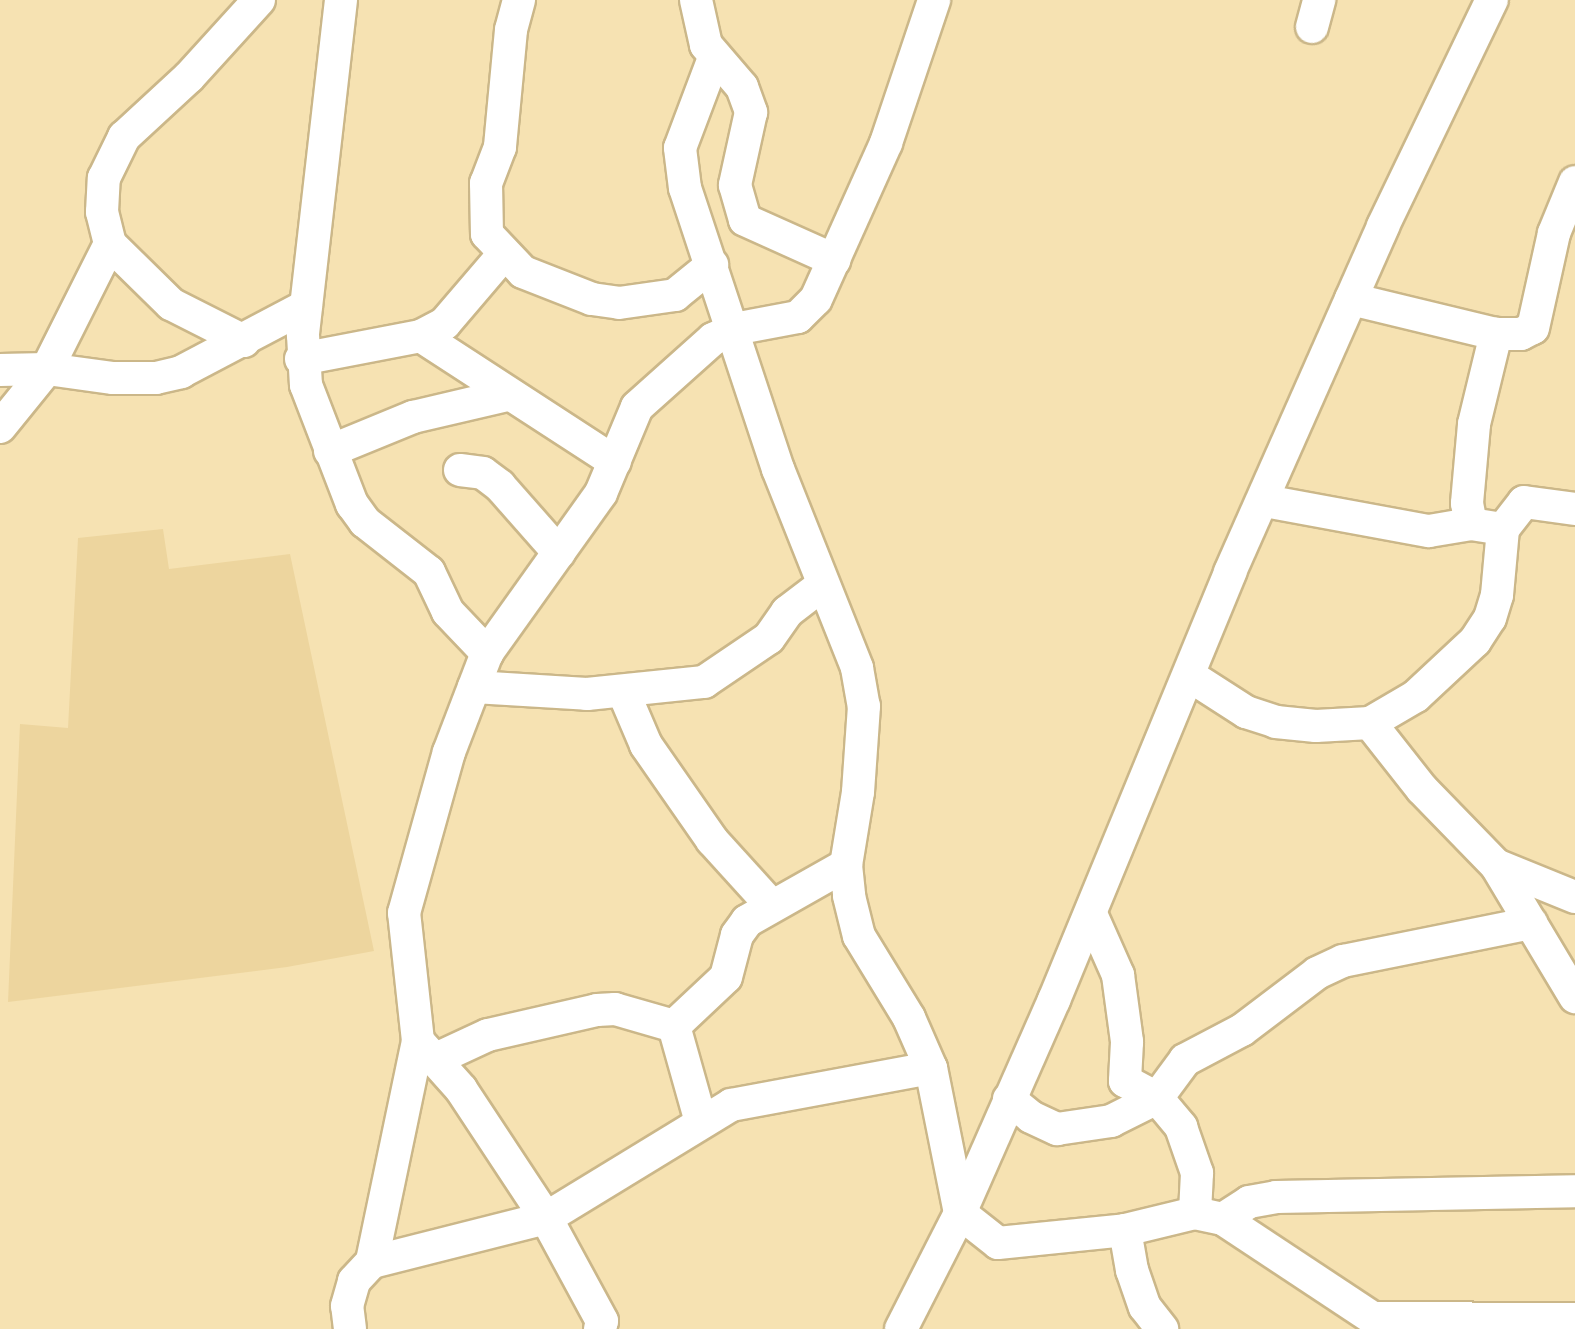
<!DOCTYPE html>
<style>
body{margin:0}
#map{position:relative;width:1575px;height:1329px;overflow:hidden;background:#f6e2b2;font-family:Jost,sans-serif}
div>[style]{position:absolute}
.built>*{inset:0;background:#edd59e}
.roads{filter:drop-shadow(2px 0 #cbb789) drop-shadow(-2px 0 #cbb789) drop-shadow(0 2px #cbb789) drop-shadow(0 -2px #cbb789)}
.minor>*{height:32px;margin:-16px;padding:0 16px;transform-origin:16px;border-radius:16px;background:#fff}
span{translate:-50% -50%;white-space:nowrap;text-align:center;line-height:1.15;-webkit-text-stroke:10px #f6e2b2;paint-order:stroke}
</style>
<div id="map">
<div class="built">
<i style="clip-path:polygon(163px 529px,169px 569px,290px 554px,374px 951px,287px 967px,8px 1002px,20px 724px,68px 728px,78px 538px)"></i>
</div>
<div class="roads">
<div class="minor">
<i style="left:341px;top:0;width:337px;rotate:96.5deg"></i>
<i style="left:303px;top:335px;width:50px;rotate:86.6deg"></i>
<i style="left:306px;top:385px;width:128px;rotate:68.9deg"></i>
<i style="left:352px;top:504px;width:22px;rotate:54deg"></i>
<i style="left:365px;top:522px;width:81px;rotate:38deg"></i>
<i style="left:429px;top:572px;width:44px;rotate:64.6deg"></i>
<i style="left:448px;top:612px;width:57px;rotate:46.4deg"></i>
<i style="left:519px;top:0;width:31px;rotate:105deg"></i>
<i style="left:511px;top:30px;width:118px;rotate:95.4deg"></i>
<i style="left:500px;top:147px;width:39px;rotate:111deg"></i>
<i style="left:486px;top:183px;width:51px;rotate:88.9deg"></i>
<i style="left:487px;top:234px;width:52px;rotate:46.5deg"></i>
<i style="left:523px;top:272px;width:74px;rotate:21.4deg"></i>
<i style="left:592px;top:299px;width:27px;rotate:8deg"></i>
<i style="left:619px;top:303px;width:57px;rotate:-8.1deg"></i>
<i style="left:675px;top:295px;width:48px;rotate:-39deg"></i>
<i style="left:696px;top:0;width:46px;rotate:77.5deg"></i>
<i style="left:706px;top:45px;width:55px;rotate:49.4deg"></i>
<i style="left:742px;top:87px;width:27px;rotate:70deg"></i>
<i style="left:751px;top:112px;width:75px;rotate:102.4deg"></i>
<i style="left:735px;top:185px;width:36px;rotate:74deg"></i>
<i style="left:745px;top:220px;width:98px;rotate:24.2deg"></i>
<i style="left:1312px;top:27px;width:28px;rotate:-75deg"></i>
<i style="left:714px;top:58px;width:96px;rotate:110.7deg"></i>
<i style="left:680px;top:148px;width:40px;rotate:82.9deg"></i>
<i style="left:685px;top:188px;width:296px;rotate:71.7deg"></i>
<i style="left:778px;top:469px;width:214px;rotate:68.3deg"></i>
<i style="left:857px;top:668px;width:39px;rotate:80deg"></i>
<i style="left:864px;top:706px;width:86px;rotate:94deg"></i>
<i style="left:858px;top:792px;width:74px;rotate:99.3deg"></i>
<i style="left:846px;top:865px;width:31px;rotate:84deg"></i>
<i style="left:849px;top:896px;width:41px;rotate:76deg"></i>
<i style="left:859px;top:936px;width:96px;rotate:58.6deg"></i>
<i style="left:909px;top:1018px;width:55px;rotate:66.3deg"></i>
<i style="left:931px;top:1068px;width:148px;rotate:78.7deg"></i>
<i style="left:960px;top:1213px;width:48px;rotate:38.3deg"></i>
<i style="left:998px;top:1243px;width:128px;rotate:-5.8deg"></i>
<i style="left:1125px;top:1230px;width:72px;rotate:-13.7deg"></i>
<i style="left:1195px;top:1213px;width:29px;rotate:12deg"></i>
<i style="left:1223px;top:1219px;width:199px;rotate:33.5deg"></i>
<i style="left:1351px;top:299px;width:149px;rotate:13.6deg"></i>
<i style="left:1496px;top:334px;width:25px"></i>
<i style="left:1521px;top:334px;width:13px;rotate:-27deg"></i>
<i style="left:1533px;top:328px;width:97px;rotate:-77.5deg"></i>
<i style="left:1554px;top:233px;width:55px;rotate:-67.6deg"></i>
<i style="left:421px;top:336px;width:231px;rotate:33deg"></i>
<i style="left:244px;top:341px;width:82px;rotate:-153.1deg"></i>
<i style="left:171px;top:304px;width:86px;rotate:-135.5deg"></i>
<i style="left:110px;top:244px;width:33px;rotate:-104deg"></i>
<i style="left:102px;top:212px;width:34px;rotate:-87deg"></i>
<i style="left:104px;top:178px;width:46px;rotate:-64deg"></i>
<i style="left:124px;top:137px;width:88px;rotate:-42.7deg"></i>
<i style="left:189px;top:77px;width:104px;rotate:-47.7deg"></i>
<i style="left:301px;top:359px;width:122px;rotate:-10.9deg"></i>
<i style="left:421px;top:336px;width:27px;rotate:-28deg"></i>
<i style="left:445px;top:323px;width:89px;rotate:-49.5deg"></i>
<i style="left:0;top:370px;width:47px;rotate:-1.2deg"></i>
<i style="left:47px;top:369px;width:67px;rotate:7.8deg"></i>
<i style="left:113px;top:378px;width:43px"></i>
<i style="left:156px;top:378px;width:26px;rotate:-13deg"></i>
<i style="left:181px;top:372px;width:141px;rotate:-27.8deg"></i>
<i style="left:0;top:427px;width:75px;rotate:-51deg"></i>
<i style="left:47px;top:369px;width:140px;rotate:-63.3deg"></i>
<i style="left:330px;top:451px;width:90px;rotate:-22.3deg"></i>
<i style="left:413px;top:417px;width:97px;rotate:-13.2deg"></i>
<i style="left:460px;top:470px;width:23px;rotate:7deg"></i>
<i style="left:483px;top:473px;width:21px;rotate:37deg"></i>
<i style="left:500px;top:486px;width:89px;rotate:48.6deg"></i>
<i style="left:1265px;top:501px;width:167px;rotate:10.4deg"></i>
<i style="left:1429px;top:531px;width:43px;rotate:-9.5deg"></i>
<i style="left:1471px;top:524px;width:32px;rotate:9deg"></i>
<i style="left:1471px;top:524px;width:21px;rotate:-101deg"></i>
<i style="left:1467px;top:503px;width:79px;rotate:-84.9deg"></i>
<i style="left:1474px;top:424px;width:93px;rotate:-76.3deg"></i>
<i style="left:1190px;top:676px;width:67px;rotate:32.7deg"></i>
<i style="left:1246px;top:712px;width:32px;rotate:18deg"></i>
<i style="left:1276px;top:722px;width:40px;rotate:5.7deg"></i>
<i style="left:1316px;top:726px;width:54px;rotate:-3.2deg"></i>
<i style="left:1370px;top:723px;width:84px;rotate:51.8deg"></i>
<i style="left:1422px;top:789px;width:106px;rotate:45.8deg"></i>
<i style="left:1496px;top:865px;width:85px;rotate:22.1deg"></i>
<i style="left:474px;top:687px;width:113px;rotate:3.5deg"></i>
<i style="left:587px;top:694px;width:118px;rotate:-5.9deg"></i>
<i style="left:704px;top:682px;width:78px;rotate:-34.1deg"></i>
<i style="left:769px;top:638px;width:32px;rotate:-55deg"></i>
<i style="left:787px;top:612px;width:43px;rotate:-37.4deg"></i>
<i style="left:623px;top:691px;width:59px;rotate:66.9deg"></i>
<i style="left:646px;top:745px;width:116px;rotate:55.2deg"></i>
<i style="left:712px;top:840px;width:88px;rotate:47.8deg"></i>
<i style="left:1370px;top:723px;width:53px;rotate:-30.4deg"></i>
<i style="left:1416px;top:696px;width:81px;rotate:-43deg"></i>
<i style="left:1475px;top:641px;width:27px;rotate:-57deg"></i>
<i style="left:1490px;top:618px;width:24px;rotate:-73deg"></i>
<i style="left:1497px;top:595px;width:66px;rotate:-84.8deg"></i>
<i style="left:1503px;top:529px;width:34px;rotate:-52deg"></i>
<i style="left:1524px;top:502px;width:51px;rotate:7.8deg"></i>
<i style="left:1496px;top:865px;width:154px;rotate:59.1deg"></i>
<i style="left:1091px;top:914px;width:67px;rotate:66.1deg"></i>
<i style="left:1118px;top:975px;width:68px;rotate:82.3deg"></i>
<i style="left:1127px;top:1042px;width:39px;rotate:93deg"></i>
<i style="left:1125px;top:1081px;width:36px;rotate:28deg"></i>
<i style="left:1157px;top:1098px;width:38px;rotate:50deg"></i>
<i style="left:1181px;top:1127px;width:49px;rotate:70.8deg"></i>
<i style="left:1197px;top:1173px;width:40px;rotate:92.9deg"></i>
<i style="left:674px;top:1026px;width:100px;rotate:74.3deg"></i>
<i style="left:418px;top:1041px;width:226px;rotate:101.8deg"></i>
<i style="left:372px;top:1262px;width:179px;rotate:-14.2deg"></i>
<i style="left:546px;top:1218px;width:217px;rotate:-31.4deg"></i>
<i style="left:731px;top:1105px;width:203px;rotate:-10.5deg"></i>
<i style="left:436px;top:1059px;width:57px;rotate:-24.8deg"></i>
<i style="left:488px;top:1035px;width:112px;rotate:-12.9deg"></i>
<i style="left:597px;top:1010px;width:18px;rotate:-3deg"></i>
<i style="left:615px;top:1009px;width:61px;rotate:16.1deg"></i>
<i style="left:674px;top:1026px;width:71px;rotate:-43.3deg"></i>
<i style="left:726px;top:977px;width:43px;rotate:-75.3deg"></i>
<i style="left:737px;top:935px;width:17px;rotate:-54deg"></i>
<i style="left:747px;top:921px;width:114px;rotate:-29.5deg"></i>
<i style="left:1009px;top:1099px;width:28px;rotate:39deg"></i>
<i style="left:1031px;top:1117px;width:29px;rotate:25deg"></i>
<i style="left:1057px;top:1129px;width:55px;rotate:-8.4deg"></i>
<i style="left:1111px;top:1121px;width:51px;rotate:-26.6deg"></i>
<i style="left:1157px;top:1098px;width:47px;rotate:-53.6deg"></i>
<i style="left:1185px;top:1060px;width:64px;rotate:-27.8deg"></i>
<i style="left:1242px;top:1030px;width:94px;rotate:-37.2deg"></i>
<i style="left:1317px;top:973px;width:29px;rotate:-25deg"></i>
<i style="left:1343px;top:961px;width:192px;rotate:-11.4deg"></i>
<i style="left:1223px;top:1219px;width:31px;rotate:-33deg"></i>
<i style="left:1249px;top:1202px;width:27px;rotate:-10deg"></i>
<i style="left:1276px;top:1197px;width:299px;rotate:-1.1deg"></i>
<i style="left:1125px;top:1230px;width:41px;rotate:80.1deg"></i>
<i style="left:1132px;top:1270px;width:39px;rotate:71deg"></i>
<i style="left:1145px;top:1307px;width:28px;rotate:52deg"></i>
<i style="left:1375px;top:1318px;width:200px;rotate:0.3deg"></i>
<i style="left:350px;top:1329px;width:23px;rotate:-97deg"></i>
<i style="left:347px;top:1306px;width:26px;rotate:-74deg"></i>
<i style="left:354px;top:1281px;width:26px;rotate:-47deg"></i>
<i style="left:600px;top:1329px;width:8px;rotate:-76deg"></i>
<i style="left:602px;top:1321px;width:117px;rotate:-118.5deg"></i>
<i style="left:546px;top:1218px;width:154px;rotate:-123.4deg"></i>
<i style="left:461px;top:1089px;width:64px;rotate:-131.9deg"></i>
<i style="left:418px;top:1041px;width:129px;rotate:-96.2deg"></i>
<i style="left:404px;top:913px;width:167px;rotate:-74.4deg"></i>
<i style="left:449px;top:752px;width:106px;rotate:-69deg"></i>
<i style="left:487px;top:653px;width:196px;rotate:-54.5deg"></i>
<i style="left:601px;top:493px;width:93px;rotate:-67.3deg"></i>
<i style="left:637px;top:407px;width:102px;rotate:-41.8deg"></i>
<i style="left:713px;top:339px;width:23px;rotate:-25deg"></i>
<i style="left:734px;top:329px;width:65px;rotate:-10.6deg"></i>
<i style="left:798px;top:317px;width:25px;rotate:-45deg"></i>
<i style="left:816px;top:299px;width:171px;rotate:-65.8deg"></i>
<i style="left:886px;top:143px;width:151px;rotate:-71.4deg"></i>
<i style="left:901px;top:1329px;width:130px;rotate:-63deg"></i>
<i style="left:960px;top:1213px;width:233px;rotate:-66.2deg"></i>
<i style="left:1054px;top:1000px;width:463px;rotate:-67.6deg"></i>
<i style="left:1230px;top:572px;width:378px;rotate:-66.1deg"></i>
<i style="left:1383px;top:226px;width:251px;rotate:-64.3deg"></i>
</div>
</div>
</div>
